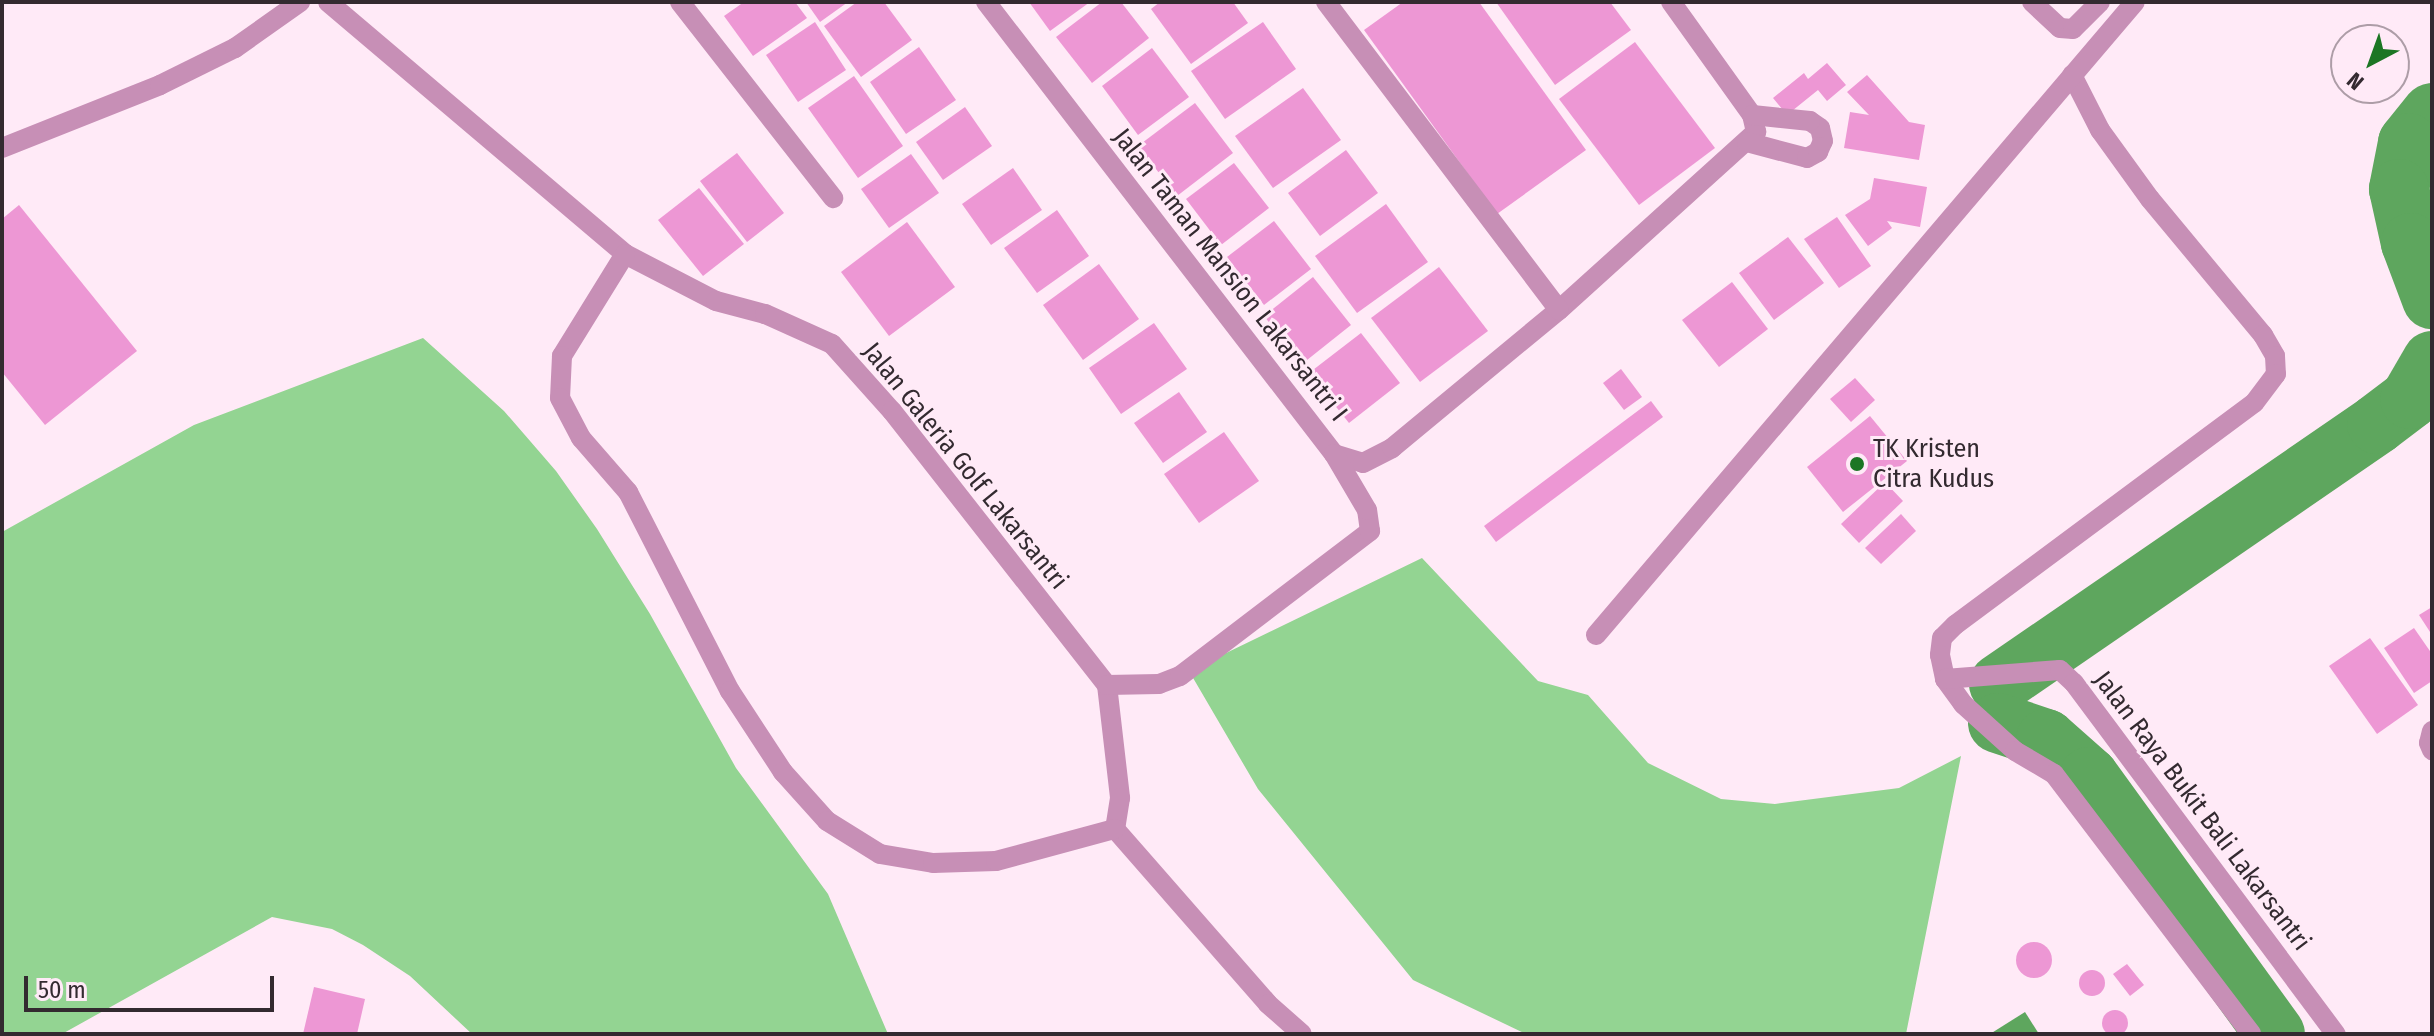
<!DOCTYPE html>
<style>
body{margin:0}
#map{position:relative;width:2434px;height:1036px;overflow:hidden;background:#ffeaf7;font-family:"Fira Sans Condensed",sans-serif}
div>[style]{position:absolute}
.green>*{inset:0;background:#93d492}
.water>*{inset:0;background:#5ea65e}
.river>*{height:60px;margin:-30px;padding:0 30px;transform-origin:30px;border-radius:30px;background:#5ea65e}
.building>*{inset:0;background:#ed97d4}
.round{border-radius:50%}
.street>*{height:20px;margin:-10px;padding:0 10px;transform-origin:10px;border-radius:10px;background:#c78fb6}
.dots>*{width:22px;height:22px;translate:-50% -50%;box-sizing:border-box;border:4px solid #ffeaf7;border-radius:50%}
span{translate:-50% -50%;white-space:nowrap;text-align:center;line-height:1.15;-webkit-text-stroke:6px #ffeaf7;paint-order:stroke}
.street-label{font-size:26px;color:#332a30}
.poi-label{font-size:26px;color:#332a30}
.left{translate:0 -50%;text-align:left}
.frame{position:absolute;inset:0;border:4px solid #332a30;pointer-events:none}
.north{position:absolute;left:2330px;top:24px;width:80px;height:80px;box-sizing:border-box;background:#ffeaf7;border:2px solid #ad9da7;border-radius:50%;rotate:221deg;font-size:22px;font-weight:700;line-height:32px;text-align:center;color:#332a30}
.north::after{content:'';display:block;margin:auto;width:28px;height:36px;background:#1c7624;clip-path:polygon(50% 0,100% 100%,50% 72%,0 100%)}
.scale{position:absolute;left:24px;top:976px;width:250px;height:36px;box-sizing:border-box;border:4px solid #332a30;border-top:0;padding-left:10px;font-size:24px;line-height:28px;white-space:nowrap;color:#332a30;-webkit-text-stroke:6px #ffeaf7;paint-order:stroke}
</style>
<div id="map">
<div class="green">
<i style="clip-path:polygon(423px 338px,504px 411px,556px 471px,597px 529px,650px 614px,736px 768px,828px 894px,888px 1034px,472px 1034px,410px 976px,363px 945px,332px 929px,272px 917px,62px 1034px,2px 1034px,2px 532px,194px 425px)"></i>
<i style="clip-path:polygon(1422px 558px,1538px 681px,1588px 695px,1648px 763px,1721px 799px,1775px 804px,1899px 788px,1961px 756px,1906px 1034px,1526px 1034px,1413px 980px,1258px 789px,1189px 671px)"></i>
</div>
<div class="water">
<i style="clip-path:polygon(2025px 1012px,2039px 1034px,1990px 1034px)"></i>
</div>
<div class="river">
<i style="left:2432px;top:113px;width:38px;rotate:129deg"></i>
<i style="left:2408px;top:143px;width:47px;rotate:101.1deg"></i>
<i style="left:2399px;top:189px;width:55px;rotate:77.5deg"></i>
<i style="left:2411px;top:243px;width:60px;rotate:69.4deg"></i>
<i style="left:1999px;top:684px;width:459px;rotate:-34.5deg"></i>
<i style="left:2377px;top:424px;width:41px;rotate:-37.1deg"></i>
<i style="left:2410px;top:399px;width:44px;rotate:-59.9deg"></i>
<i style="left:1998px;top:723px;width:51px;rotate:18.4deg"></i>
<i style="left:2046px;top:739px;width:57px;rotate:41.5deg"></i>
<i style="left:2089px;top:777px;width:317px;rotate:54.1deg"></i>
</div>
<div class="building">
<i style="clip-path:polygon(744px 2px,795px 2px,807px 18px,753px 56px,724px 16px)"></i>
<i style="clip-path:polygon(806px 2px,848px 2px,820px 22px)"></i>
<i style="clip-path:polygon(857px 2px,884px 2px,912px 40px,861px 77px,824px 26px)"></i>
<i style="clip-path:polygon(1029px 2px,1090px 2px,1050px 31px)"></i>
<i style="clip-path:polygon(1102px 2px,1121px 2px,1149px 38px,1092px 83px,1056px 37px)"></i>
<i style="clip-path:polygon(1160px 2px,1233px 2px,1248px 23px,1191px 64px,1151px 9px)"></i>
<i style="clip-path:polygon(1403px 2px,1479px 2px,1586px 150px,1497px 214px,1364px 30px)"></i>
<i style="clip-path:polygon(1496px 2px,1610px 2px,1631px 30px,1555px 85px)"></i>
<i style="clip-path:polygon(815px 22px,846px 70px,798px 102px,766px 55px)"></i>
<i style="clip-path:polygon(1263px 22px,1296px 69px,1225px 119px,1191px 71px)"></i>
<i style="clip-path:polygon(1635px 42px,1715px 148px,1639px 205px,1559px 99px)"></i>
<i style="clip-path:polygon(919px 47px,956px 100px,906px 134px,870px 82px)"></i>
<i style="clip-path:polygon(1152px 48px,1189px 97px,1138px 135px,1102px 86px)"></i>
<i style="clip-path:polygon(1827px 63px,1846px 85px,1827px 101px,1818px 90px,1787px 115px,1773px 98px,1804px 73px,1808px 79px)"></i>
<i style="clip-path:polygon(1867px 75px,1909px 122px,1925px 125px,1919px 160px,1844px 148px,1850px 112px,1869px 115px,1847px 92px)"></i>
<i style="clip-path:polygon(854px 76px,903px 146px,858px 178px,808px 108px)"></i>
<i style="clip-path:polygon(1303px 88px,1341px 140px,1273px 188px,1235px 136px)"></i>
<i style="clip-path:polygon(1195px 103px,1233px 153px,1177px 196px,1138px 146px)"></i>
<i style="clip-path:polygon(965px 107px,992px 146px,943px 180px,916px 142px)"></i>
<i style="clip-path:polygon(1346px 150px,1378px 193px,1320px 236px,1288px 193px)"></i>
<i style="clip-path:polygon(737px 153px,784px 213px,747px 242px,700px 181px)"></i>
<i style="clip-path:polygon(911px 154px,939px 193px,889px 228px,861px 189px)"></i>
<i style="clip-path:polygon(1234px 163px,1269px 208px,1221px 245px,1186px 199px)"></i>
<i style="clip-path:polygon(1013px 168px,1042px 210px,991px 245px,962px 204px)"></i>
<i style="clip-path:polygon(1874px 178px,1927px 187px,1920px 227px,1887px 221px,1892px 228px,1868px 246px,1845px 215px,1870px 199px)"></i>
<i style="clip-path:polygon(699px 188px,744px 244px,703px 276px,658px 220px)"></i>
<i style="clip-path:polygon(1386px 204px,1428px 262px,1357px 313px,1315px 256px)"></i>
<i style="clip-path:polygon(19px 205px,137px 351px,45px 425px,2px 372px,2px 219px)"></i>
<i style="clip-path:polygon(1057px 210px,1089px 256px,1037px 293px,1004px 248px)"></i>
<i style="clip-path:polygon(1837px 217px,1871px 266px,1839px 288px,1804px 239px)"></i>
<i style="clip-path:polygon(1274px 221px,1311px 269px,1264px 305px,1227px 257px)"></i>
<i style="clip-path:polygon(907px 222px,955px 287px,889px 336px,841px 272px)"></i>
<i style="clip-path:polygon(1788px 237px,1824px 283px,1774px 320px,1739px 273px)"></i>
<i style="clip-path:polygon(1099px 264px,1139px 319px,1083px 360px,1043px 305px)"></i>
<i style="clip-path:polygon(1439px 267px,1488px 331px,1420px 382px,1371px 318px)"></i>
<i style="clip-path:polygon(1313px 277px,1351px 325px,1302px 364px,1264px 316px)"></i>
<i style="clip-path:polygon(1732px 282px,1768px 329px,1719px 367px,1682px 320px)"></i>
<i style="clip-path:polygon(1154px 323px,1187px 369px,1121px 414px,1089px 368px)"></i>
<i style="clip-path:polygon(1361px 333px,1400px 383px,1349px 423px,1309px 373px)"></i>
<i style="clip-path:polygon(1621px 369px,1642px 397px,1624px 410px,1603px 383px)"></i>
<i style="clip-path:polygon(1855px 378px,1875px 400px,1851px 422px,1830px 399px)"></i>
<i style="clip-path:polygon(1179px 392px,1207px 432px,1163px 463px,1134px 423px)"></i>
<i style="clip-path:polygon(1651px 401px,1663px 417px,1496px 542px,1484px 526px)"></i>
<i style="clip-path:polygon(1870px 416px,1907px 461px,1843px 512px,1807px 467px)"></i>
<i style="clip-path:polygon(1224px 432px,1259px 481px,1199px 523px,1164px 474px)"></i>
<i style="clip-path:polygon(1885px 482px,1903px 501px,1859px 543px,1841px 524px)"></i>
<i style="clip-path:polygon(1901px 514px,1916px 531px,1881px 564px,1865px 548px)"></i>
<i style="clip-path:polygon(2432px 607px,2432px 635px,2419px 615px)"></i>
<i style="clip-path:polygon(2414px 628px,2432px 654px,2432px 681px,2414px 693px,2384px 648px)"></i>
<i style="clip-path:polygon(2370px 638px,2418px 705px,2377px 734px,2329px 666px)"></i>
<i class="round" style="left:2016px;top:942px;width:36px;height:36px"></i>
<i style="clip-path:polygon(2127px 964px,2144px 985px,2130px 996px,2113px 974px)"></i>
<i class="round" style="left:2079px;top:970px;width:26px;height:26px"></i>
<i style="clip-path:polygon(314px 987px,365px 999px,357px 1034px,303px 1034px)"></i>
<i class="round" style="left:2102px;top:1010px;width:26px;height:26px"></i>
</div>
<div class="street">
<i style="left:328px;top:2px;width:390px;rotate:40.3deg"></i>
<i style="left:625px;top:254px;width:102px;rotate:27.3deg"></i>
<i style="left:716px;top:301px;width:51px;rotate:14.9deg"></i>
<i style="left:765px;top:314px;width:73px;rotate:24.1deg"></i>
<i style="left:832px;top:344px;width:90px;rotate:48.2deg"></i>
<i style="left:892px;top:411px;width:348px;rotate:51.9deg"></i>
<i style="left:1107px;top:685px;width:114px;rotate:83.4deg"></i>
<i style="left:1120px;top:798px;width:31px;rotate:99deg"></i>
<i style="left:1115px;top:829px;width:232px;rotate:48.8deg"></i>
<i style="left:1268px;top:1004px;width:45px;rotate:41.4deg"></i>
<i style="left:680px;top:2px;width:249px;rotate:52deg"></i>
<i style="left:986px;top:2px;width:570px;rotate:52.41deg"></i>
<i style="left:1334px;top:454px;width:30px;rotate:17deg"></i>
<i style="left:1363px;top:463px;width:33px;rotate:-27deg"></i>
<i style="left:1392px;top:448px;width:217px;rotate:-39.6deg"></i>
<i style="left:1559px;top:310px;width:266px;rotate:-42.1deg"></i>
<i style="left:1756px;top:132px;width:17px;rotate:-103deg"></i>
<i style="left:1752px;top:115px;width:139px;rotate:-125.6deg"></i>
<i style="left:1326px;top:2px;width:386px;rotate:52.9deg"></i>
<i style="left:2032px;top:2px;width:38px;rotate:43deg"></i>
<i style="left:2060px;top:28px;width:13px;rotate:4deg"></i>
<i style="left:2073px;top:29px;width:38px;rotate:-45deg"></i>
<i style="left:2072px;top:75px;width:62px;rotate:63deg"></i>
<i style="left:2100px;top:130px;width:85px;rotate:54.1deg"></i>
<i style="left:2150px;top:199px;width:177px;rotate:50.3deg"></i>
<i style="left:2263px;top:335px;width:24px;rotate:60deg"></i>
<i style="left:2275px;top:356px;width:18px;rotate:87deg"></i>
<i style="left:2276px;top:374px;width:36px;rotate:127deg"></i>
<i style="left:2254px;top:403px;width:372px;rotate:143.4deg"></i>
<i style="left:1955px;top:625px;width:18px;rotate:135deg"></i>
<i style="left:1942px;top:638px;width:17px;rotate:97deg"></i>
<i style="left:1940px;top:655px;width:25px;rotate:78deg"></i>
<i style="left:1945px;top:679px;width:31px;rotate:54deg"></i>
<i style="left:1963px;top:704px;width:70px;rotate:42.1deg"></i>
<i style="left:2015px;top:751px;width:45px;rotate:30.5deg"></i>
<i style="left:2054px;top:774px;width:326px;rotate:52.8deg"></i>
<i style="left:1747px;top:142px;width:62px;rotate:14.9deg"></i>
<i style="left:1807px;top:158px;width:13px;rotate:-29deg"></i>
<i style="left:1818px;top:152px;width:12px;rotate:-66deg"></i>
<i style="left:1823px;top:141px;width:13px;rotate:-103deg"></i>
<i style="left:1820px;top:128px;width:12px;rotate:-145deg"></i>
<i style="left:1810px;top:121px;width:58px;rotate:-174.1deg"></i>
<i style="left:2px;top:148px;width:170px;rotate:-21.7deg"></i>
<i style="left:160px;top:85px;width:84px;rotate:-26.3deg"></i>
<i style="left:235px;top:48px;width:80px;rotate:-35.3deg"></i>
<i style="left:625px;top:254px;width:120px;rotate:121.7deg"></i>
<i style="left:562px;top:356px;width:42px;rotate:92.7deg"></i>
<i style="left:560px;top:398px;width:45px;rotate:62.3deg"></i>
<i style="left:581px;top:438px;width:72px;rotate:49deg"></i>
<i style="left:628px;top:492px;width:224px;rotate:62.9deg"></i>
<i style="left:730px;top:691px;width:97px;rotate:56.8deg"></i>
<i style="left:783px;top:772px;width:66px;rotate:48.1deg"></i>
<i style="left:827px;top:821px;width:62px;rotate:31.9deg"></i>
<i style="left:880px;top:854px;width:54px;rotate:9.6deg"></i>
<i style="left:933px;top:863px;width:63px;rotate:-1.8deg"></i>
<i style="left:996px;top:861px;width:123px;rotate:-15.1deg"></i>
<i style="left:1596px;top:635px;width:831px;rotate:-49.59deg"></i>
<i style="left:1945px;top:679px;width:115px;rotate:-4.5deg"></i>
<i style="left:2060px;top:670px;width:19px;rotate:43deg"></i>
<i style="left:2074px;top:683px;width:438px;rotate:53.3deg"></i>
<i style="left:1107px;top:685px;width:52px;rotate:-1.1deg"></i>
<i style="left:1159px;top:684px;width:22px;rotate:-21deg"></i>
<i style="left:1180px;top:676px;width:239px;rotate:-37.3deg"></i>
<i style="left:1370px;top:531px;width:21px;rotate:-98deg"></i>
<i style="left:1367px;top:510px;width:65px;rotate:-120.5deg"></i>
<i style="left:2432px;top:731px;width:12px;rotate:104deg"></i>
<i style="left:2429px;top:743px;width:8px;rotate:67deg"></i>
</div>
<div class="dots">
<i style="left:1857px;top:464px;background:#1c7624"></i>
</div>
<div class="street-label">
<span style="left:1230px;top:275px;rotate:52deg">Jalan Taman Mansion Lakarsantri I</span>
<span style="left:965px;top:466px;rotate:51deg">Jalan Galeria Golf Lakarsantri</span>
<span style="left:2202px;top:811px;rotate:53deg">Jalan Raya Bukit Bali Lakarsantri</span>
</div>
<div class="poi-label">
<span class="left" style="left:1873px;top:464px">TK Kristen<br>Citra Kudus</span>
</div>
<div class="frame"></div>
<div class="north">N</div>
<div class="scale">50 m</div>
</div>
